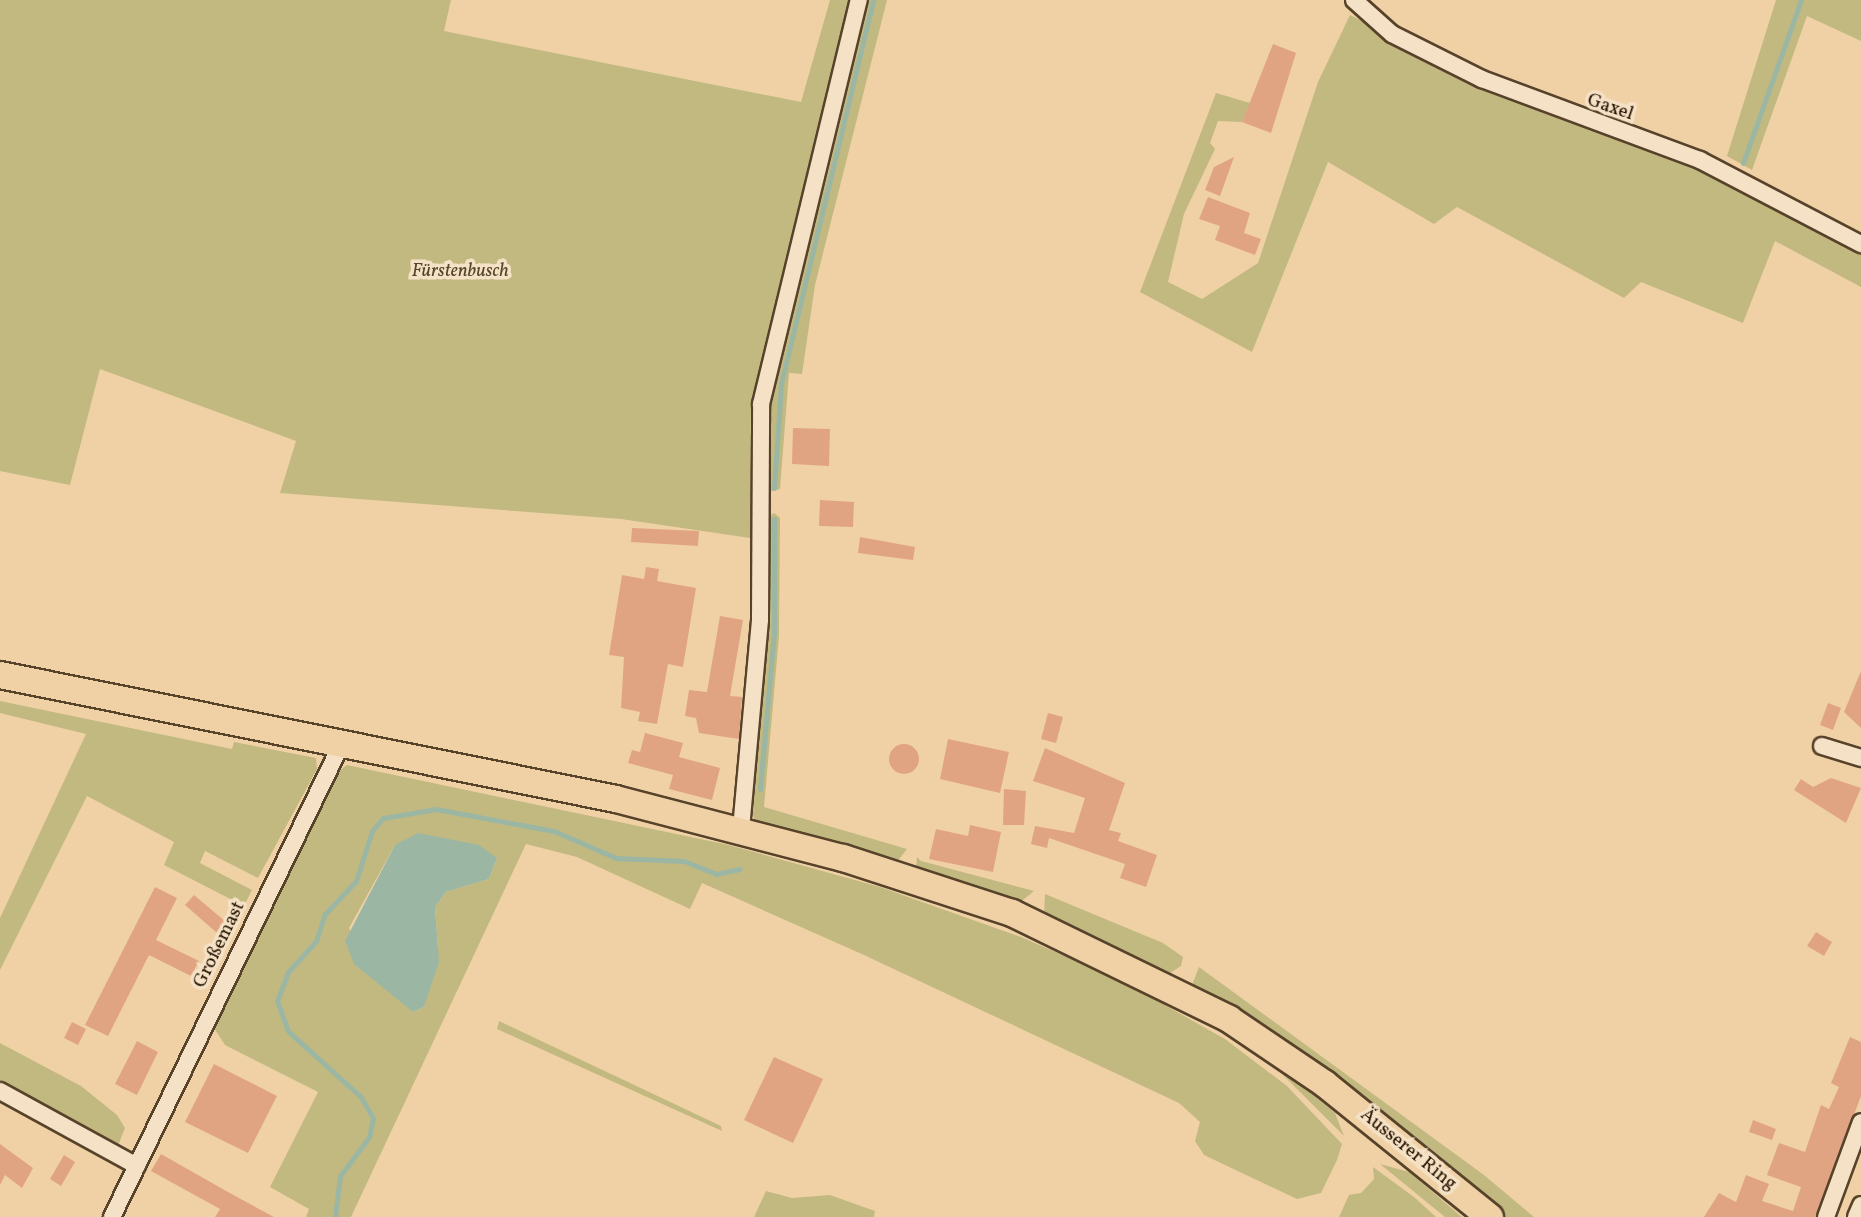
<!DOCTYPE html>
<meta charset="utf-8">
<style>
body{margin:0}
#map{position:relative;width:1861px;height:1217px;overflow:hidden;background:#f0d1a6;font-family:Vollkorn,serif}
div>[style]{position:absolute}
.green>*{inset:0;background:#c2b981}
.water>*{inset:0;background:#9bb7a4}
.stream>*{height:5px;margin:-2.5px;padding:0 2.5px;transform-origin:2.5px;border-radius:2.5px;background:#9bb7a4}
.building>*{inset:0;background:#e1a482}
.round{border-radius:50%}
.roads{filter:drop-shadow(2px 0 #57422a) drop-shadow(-2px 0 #57422a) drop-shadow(0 2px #57422a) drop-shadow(0 -2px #57422a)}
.minor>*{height:16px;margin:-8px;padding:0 8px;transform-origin:8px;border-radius:8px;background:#f5e1c5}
.primary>*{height:26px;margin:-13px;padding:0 13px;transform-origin:13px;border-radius:13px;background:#f0d1a6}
span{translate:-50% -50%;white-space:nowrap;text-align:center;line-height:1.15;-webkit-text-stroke:7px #f5e1c5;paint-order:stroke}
.street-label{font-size:19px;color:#241300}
.park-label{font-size:19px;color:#534527;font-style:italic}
</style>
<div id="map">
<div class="green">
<i style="clip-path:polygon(0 0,451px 0,444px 31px,801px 102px,830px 0,852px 0,751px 407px,750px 538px,621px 519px,280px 493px,296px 441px,100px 369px,70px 485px,0 471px)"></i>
<i style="clip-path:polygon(864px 0,887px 0,815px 285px,802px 374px,789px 373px,780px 489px,764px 493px,765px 412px)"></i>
<i style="clip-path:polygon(1776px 0,1861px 0,1861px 41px,1807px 16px,1752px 170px,1727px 156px)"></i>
<i style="clip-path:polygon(1350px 15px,1546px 114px,1694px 162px,1861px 249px,1861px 287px,1775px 241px,1743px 323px,1641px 282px,1624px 298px,1457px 207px,1434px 224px,1328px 162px,1252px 352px,1140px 292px,1216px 93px,1250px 103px,1242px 122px,1218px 121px,1210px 143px,1215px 149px,1184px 214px,1168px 282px,1202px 299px,1258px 263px,1318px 82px)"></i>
<i style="clip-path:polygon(774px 513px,780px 518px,779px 636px,764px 807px,907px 849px,897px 862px,756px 822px,753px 816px,765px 519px)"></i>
<i style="clip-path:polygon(0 701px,232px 749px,234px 742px,316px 758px,317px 769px,258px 878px,205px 851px,200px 863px,252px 890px,244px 906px,164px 865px,174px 842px,87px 796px,0 970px,0 918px,86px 734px,0 713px)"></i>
<i style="clip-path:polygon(evenodd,347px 765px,729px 845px,880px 887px,1021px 937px,1122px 981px,1225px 1039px,1287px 1086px,1342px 1144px,1337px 1160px,1321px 1193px,1297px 1199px,1204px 1155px,1195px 1141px,1200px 1122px,1179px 1103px,864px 955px,702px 883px,690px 909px,577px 857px,526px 844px,351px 1217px,306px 1217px,309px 1209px,270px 1187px,318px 1092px,225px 1045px,210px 1022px,334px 775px,347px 765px,395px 845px,497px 858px,489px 879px,446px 892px,435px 907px,438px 947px,424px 1007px,413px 1012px,375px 975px,349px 928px,395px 845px)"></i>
<i style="clip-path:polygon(917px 857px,921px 861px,1034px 891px,1018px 904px,925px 872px,916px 867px)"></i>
<i style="clip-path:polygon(1045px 894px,1163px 943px,1183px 957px,1181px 966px,1170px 973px,1044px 915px)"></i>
<i style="clip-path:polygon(1199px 967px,1484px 1175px,1534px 1217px,1505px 1217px,1446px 1166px,1192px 985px)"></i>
<i style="clip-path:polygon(499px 1021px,721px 1126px,722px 1131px,497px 1029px)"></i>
<i style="clip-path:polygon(1221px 1029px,1274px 1062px,1335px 1113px,1344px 1136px,1281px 1073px)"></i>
<i style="clip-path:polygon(0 1043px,81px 1086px,117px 1115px,125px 1128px,117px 1148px,0 1088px)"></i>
<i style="clip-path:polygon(1380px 1164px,1409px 1172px,1462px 1217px,1445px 1217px)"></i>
<i style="clip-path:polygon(1373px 1167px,1414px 1197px,1436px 1217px,1339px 1217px,1349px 1195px,1361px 1193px,1374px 1179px)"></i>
<i style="clip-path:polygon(766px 1191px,792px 1198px,830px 1195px,875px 1211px,874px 1217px,754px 1217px)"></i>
</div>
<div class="water">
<i style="clip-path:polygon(418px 833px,479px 845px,497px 858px,489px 879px,446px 892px,435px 907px,439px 962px,424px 1007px,413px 1012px,354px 964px,345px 941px,395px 845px)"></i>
</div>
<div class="stream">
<i style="left:1743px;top:163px;width:173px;rotate:-70.4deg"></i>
<i style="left:774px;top:488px;width:104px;rotate:-86.1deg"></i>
<i style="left:781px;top:384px;width:395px;rotate:-76.5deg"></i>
<i style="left:760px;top:789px;width:157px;rotate:-84.9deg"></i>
<i style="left:774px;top:633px;width:114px;rotate:-90deg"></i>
<i style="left:335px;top:1217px;width:41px;rotate:-83deg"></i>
<i style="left:340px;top:1176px;width:49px;rotate:-53.4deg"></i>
<i style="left:369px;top:1137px;width:19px;rotate:-78deg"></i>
<i style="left:373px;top:1118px;width:24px;rotate:-120deg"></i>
<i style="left:361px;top:1097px;width:98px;rotate:-137.9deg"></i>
<i style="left:288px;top:1031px;width:32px;rotate:-110deg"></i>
<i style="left:277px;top:1001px;width:31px;rotate:-69deg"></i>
<i style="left:288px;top:972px;width:42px;rotate:-47.9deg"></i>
<i style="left:316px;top:941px;width:28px;rotate:-72deg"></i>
<i style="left:325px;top:914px;width:45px;rotate:-46.8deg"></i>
<i style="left:356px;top:881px;width:52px;rotate:-72.3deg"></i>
<i style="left:372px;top:831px;width:17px;rotate:-50deg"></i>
<i style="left:383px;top:818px;width:54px;rotate:-9.6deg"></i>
<i style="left:436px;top:809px;width:120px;rotate:10.6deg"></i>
<i style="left:554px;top:831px;width:68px;rotate:23.5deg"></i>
<i style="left:616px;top:858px;width:68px;rotate:2.5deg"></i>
<i style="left:684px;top:861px;width:35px;rotate:22deg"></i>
<i style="left:716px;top:874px;width:24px;rotate:-12deg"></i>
</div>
<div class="building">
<i style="clip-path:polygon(1273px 44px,1296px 53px,1271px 133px,1242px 122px)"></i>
<i style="clip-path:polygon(1234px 157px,1220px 196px,1205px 190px,1214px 167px)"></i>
<i style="clip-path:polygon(1208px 197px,1250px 213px,1244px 233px,1261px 239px,1255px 255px,1215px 240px,1220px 226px,1199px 219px)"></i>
<i style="clip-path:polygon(793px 428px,830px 429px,829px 466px,792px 464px)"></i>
<i style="clip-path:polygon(820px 500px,854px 502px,853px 527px,819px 526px)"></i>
<i style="clip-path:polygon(632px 528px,699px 531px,698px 546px,631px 542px)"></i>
<i style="clip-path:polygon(860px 537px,915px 547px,913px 560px,858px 553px)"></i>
<i style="clip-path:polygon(646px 567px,659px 569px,657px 581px,696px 588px,683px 667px,668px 664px,657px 724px,638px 721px,640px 712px,621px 708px,624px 657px,609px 655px,622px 575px,644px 579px)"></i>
<i style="clip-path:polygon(720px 616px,743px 620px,730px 696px,742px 697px,739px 739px,699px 733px,696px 718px,685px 716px,689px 690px,707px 692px)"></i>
<i style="clip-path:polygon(1861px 671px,1861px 728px,1844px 712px)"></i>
<i style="clip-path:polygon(1828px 703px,1841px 708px,1833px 730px,1820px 725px)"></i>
<i style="clip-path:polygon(1048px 713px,1063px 717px,1056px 743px,1041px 739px)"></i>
<i style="clip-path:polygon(645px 733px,683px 743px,679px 757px,720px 768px,712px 800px,669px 789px,673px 775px,628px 763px,632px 750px,640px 752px)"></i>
<i style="clip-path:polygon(948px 739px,1009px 752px,1000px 793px,940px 779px)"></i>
<i class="round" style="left:889px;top:744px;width:30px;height:30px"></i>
<i style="clip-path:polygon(1045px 748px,1125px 783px,1109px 830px,1121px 833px,1118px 841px,1157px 855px,1146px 887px,1120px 878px,1125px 864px,1049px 838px,1047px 848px,1031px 844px,1035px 826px,1074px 833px,1085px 798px,1033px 781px)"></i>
<i style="clip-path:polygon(1831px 778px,1861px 788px,1846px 823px,1794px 790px,1801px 779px,1813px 787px)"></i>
<i style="clip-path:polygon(1004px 789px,1026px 791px,1024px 825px,1003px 825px)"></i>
<i style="clip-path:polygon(970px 825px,1001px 832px,993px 872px,929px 859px,936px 829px,968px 836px)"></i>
<i style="clip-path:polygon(155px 887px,177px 898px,156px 940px,199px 961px,191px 976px,149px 955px,108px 1036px,85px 1025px)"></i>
<i style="clip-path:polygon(194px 895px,226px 922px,224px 930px,217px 933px,185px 905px)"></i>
<i style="clip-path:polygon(1816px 932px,1832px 942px,1824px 956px,1807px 946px)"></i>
<i style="clip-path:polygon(72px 1022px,86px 1029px,78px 1045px,64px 1038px)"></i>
<i style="clip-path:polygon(1850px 1037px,1861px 1042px,1861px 1096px,1816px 1217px,1704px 1217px,1719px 1193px,1736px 1202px,1746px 1175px,1769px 1184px,1762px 1201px,1793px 1211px,1801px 1187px,1767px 1175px,1779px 1143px,1805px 1152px,1821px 1105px,1829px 1109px,1839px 1087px,1831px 1083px)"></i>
<i style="clip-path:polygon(137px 1041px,158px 1052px,137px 1095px,115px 1084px)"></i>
<i style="clip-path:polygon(774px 1057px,823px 1079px,793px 1143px,744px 1120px)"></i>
<i style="clip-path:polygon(214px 1064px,277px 1096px,248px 1153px,185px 1122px)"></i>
<i style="clip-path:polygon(1753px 1120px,1776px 1129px,1772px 1140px,1749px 1132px)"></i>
<i style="clip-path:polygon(0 1144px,33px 1168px,22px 1188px,5px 1175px,0 1185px)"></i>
<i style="clip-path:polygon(161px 1154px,228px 1192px,274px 1217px,215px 1217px,220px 1209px,151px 1171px)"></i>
<i style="clip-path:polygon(64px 1155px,75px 1162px,61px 1186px,50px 1179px)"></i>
</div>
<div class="roads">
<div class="minor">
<i style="left:1354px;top:0;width:51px;rotate:41.8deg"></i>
<i style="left:1392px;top:34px;width:101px;rotate:26.6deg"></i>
<i style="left:1482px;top:79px;width:233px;rotate:20.4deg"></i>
<i style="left:1700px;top:160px;width:182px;rotate:27.6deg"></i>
<i style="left:1822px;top:746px;width:41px;rotate:17.1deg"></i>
<i style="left:741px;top:829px;width:210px;rotate:-84.8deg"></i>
<i style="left:760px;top:620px;width:216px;rotate:-89.7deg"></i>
<i style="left:761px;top:404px;width:416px;rotate:-76.4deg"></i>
<i style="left:0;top:1091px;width:156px;rotate:28.7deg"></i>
<i style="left:112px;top:1217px;width:527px;rotate:-64.12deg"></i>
<i style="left:1826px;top:1217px;width:101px;rotate:-69.8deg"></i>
<i style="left:1856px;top:1217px;width:13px;rotate:-67deg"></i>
</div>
<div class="primary">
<i style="left:0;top:675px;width:628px;rotate:11.38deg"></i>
<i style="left:616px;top:799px;width:235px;rotate:14.6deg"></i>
<i style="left:843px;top:858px;width:178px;rotate:18deg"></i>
<i style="left:1012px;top:913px;width:242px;rotate:26deg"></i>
<i style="left:1229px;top:1019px;width:116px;rotate:34.1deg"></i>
<i style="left:1325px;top:1084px;width:212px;rotate:38.9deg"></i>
</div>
</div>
<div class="street-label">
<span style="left:1610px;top:108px;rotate:19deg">Gaxel</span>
<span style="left:220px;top:945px;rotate:-64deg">Großemast</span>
<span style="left:1408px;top:1150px;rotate:39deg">Äusserer Ring</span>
</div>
<div class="park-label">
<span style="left:460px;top:272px">Fürstenbusch</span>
</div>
</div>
